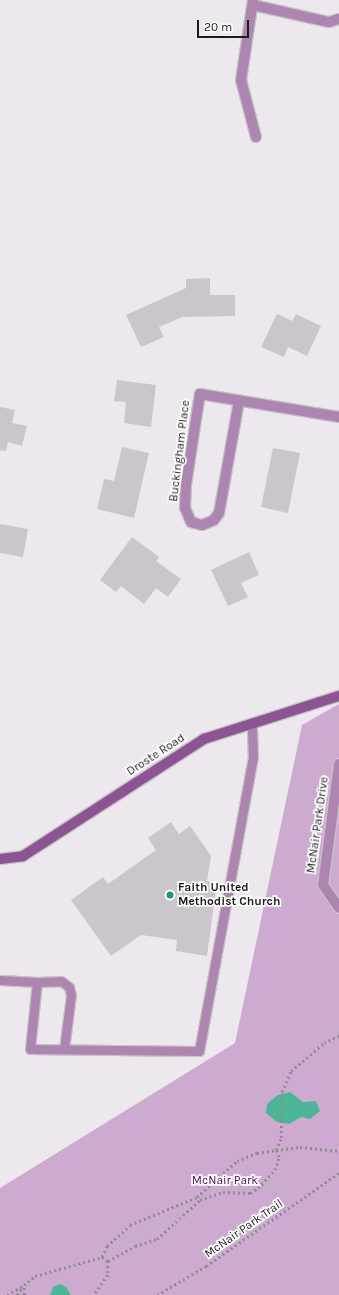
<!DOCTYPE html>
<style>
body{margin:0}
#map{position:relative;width:339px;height:1295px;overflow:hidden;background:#ede8ed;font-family:Karla,sans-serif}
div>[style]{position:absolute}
.green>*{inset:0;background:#cdabd0}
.water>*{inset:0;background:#4db597}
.building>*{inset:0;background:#cac6cb}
.path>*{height:2.5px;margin-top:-1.25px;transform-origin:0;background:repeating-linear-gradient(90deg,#8f8c8f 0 2px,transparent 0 5px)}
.roads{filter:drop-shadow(1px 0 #c7c3c7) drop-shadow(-1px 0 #c7c3c7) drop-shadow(0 1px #c7c3c7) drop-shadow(0 -1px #c7c3c7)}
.lane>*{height:9px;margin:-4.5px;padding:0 4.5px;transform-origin:4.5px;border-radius:4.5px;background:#ac86b0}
.street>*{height:10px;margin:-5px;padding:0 5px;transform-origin:5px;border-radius:5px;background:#ac86b0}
.secondary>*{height:10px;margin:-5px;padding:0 5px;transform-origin:5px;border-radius:5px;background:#8c5492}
.dots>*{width:11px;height:11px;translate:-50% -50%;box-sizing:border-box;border:2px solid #fff;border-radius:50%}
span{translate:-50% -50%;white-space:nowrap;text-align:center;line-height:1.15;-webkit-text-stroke:3.5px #fff;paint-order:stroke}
.street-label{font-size:12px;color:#1c1b1c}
.poi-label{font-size:12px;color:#1c1b1c;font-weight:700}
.left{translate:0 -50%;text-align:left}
.park-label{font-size:12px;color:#4f0856}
.scale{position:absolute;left:197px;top:20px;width:52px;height:18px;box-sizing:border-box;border:2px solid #1c1b1c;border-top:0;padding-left:5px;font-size:12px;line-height:14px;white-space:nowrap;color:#1c1b1c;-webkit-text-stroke:3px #fff;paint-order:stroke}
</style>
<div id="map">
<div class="green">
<i style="clip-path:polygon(339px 704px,339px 1295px,0 1295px,0 1188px,235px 1043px,302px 725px)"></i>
</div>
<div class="water">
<i style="clip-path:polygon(290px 1092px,303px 1102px,316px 1101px,320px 1111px,310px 1119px,301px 1117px,289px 1124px,277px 1122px,266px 1113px,267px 1104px,278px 1095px)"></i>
<i style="clip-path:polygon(60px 1284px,66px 1287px,71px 1295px,50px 1295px,53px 1287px)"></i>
</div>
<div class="building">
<i style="clip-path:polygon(210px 278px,210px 295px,235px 295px,235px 316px,182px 317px,159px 327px,164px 337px,141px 347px,126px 315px,186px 288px,186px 279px)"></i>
<i style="clip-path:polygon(277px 314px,292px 321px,296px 314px,321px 326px,307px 356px,288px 347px,284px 357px,261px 347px)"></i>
<i style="clip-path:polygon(117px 380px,156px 385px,151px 427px,124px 423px,126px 402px,114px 401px)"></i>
<i style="clip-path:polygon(0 407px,15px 410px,12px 423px,27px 426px,22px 446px,8px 442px,6px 451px,0 450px)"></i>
<i style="clip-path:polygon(122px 447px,149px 453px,134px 518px,97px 509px,104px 479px,114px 481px)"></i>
<i style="clip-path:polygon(273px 448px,300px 453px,288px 513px,261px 507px)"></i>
<i style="clip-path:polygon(0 524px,28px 529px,23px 557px,0 553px)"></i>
<i style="clip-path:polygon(132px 537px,159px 557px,156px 561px,181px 579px,168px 597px,156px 588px,144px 604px,121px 586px,116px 592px,100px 580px)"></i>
<i style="clip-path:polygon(249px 552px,259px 575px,241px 583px,248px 597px,228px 606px,211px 570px)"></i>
<i style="clip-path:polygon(171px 822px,179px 834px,190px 826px,211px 856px,207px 881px,217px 882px,207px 956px,176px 951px,177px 940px,141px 935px,111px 956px,71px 900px,103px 877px,108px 884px,156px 850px,148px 838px)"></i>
</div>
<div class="path">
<i style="left:102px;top:1257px;width:12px;rotate:-66deg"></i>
<i style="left:107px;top:1246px;width:31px;rotate:-42deg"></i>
<i style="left:130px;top:1225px;width:73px;rotate:-22.7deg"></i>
<i style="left:197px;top:1197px;width:54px;rotate:-42deg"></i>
<i style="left:237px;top:1161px;width:22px;rotate:-22deg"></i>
<i style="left:257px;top:1153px;width:19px;rotate:-9deg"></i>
<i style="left:276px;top:1150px;width:13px;rotate:-67deg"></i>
<i style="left:281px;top:1138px;width:46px;rotate:-88.8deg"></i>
<i style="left:282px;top:1092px;width:23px;rotate:-67deg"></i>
<i style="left:291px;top:1071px;width:43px;rotate:-40.3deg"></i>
<i style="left:324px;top:1043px;width:17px;rotate:-25deg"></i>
<i style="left:108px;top:1261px;width:31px;rotate:-29deg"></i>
<i style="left:135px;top:1246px;width:23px;rotate:-18deg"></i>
<i style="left:157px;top:1239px;width:58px;rotate:-42.2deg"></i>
<i style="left:200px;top:1200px;width:24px;rotate:-19deg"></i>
<i style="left:223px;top:1192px;width:27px;rotate:2deg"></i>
<i style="left:250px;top:1193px;width:9px;rotate:-32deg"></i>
<i style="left:258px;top:1188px;width:25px;rotate:-47deg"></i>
<i style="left:275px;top:1170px;width:14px;rotate:-73deg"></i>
<i style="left:279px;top:1157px;width:8px;rotate:-113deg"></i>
<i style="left:276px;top:1150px;width:24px;rotate:-7deg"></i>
<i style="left:300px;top:1147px;width:39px;rotate:6deg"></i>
<i style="left:7px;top:1295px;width:20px;rotate:-30deg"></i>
<i style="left:17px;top:1295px;width:10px;rotate:-53deg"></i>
<i style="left:24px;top:1295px;width:10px;rotate:-90deg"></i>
<i style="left:24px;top:1285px;width:14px;rotate:-39deg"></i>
<i style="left:35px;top:1276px;width:70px;rotate:-15.8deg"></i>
<i style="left:102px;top:1257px;width:7px;rotate:34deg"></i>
<i style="left:108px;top:1261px;width:14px;rotate:90deg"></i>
<i style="left:108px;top:1275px;width:24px;rotate:125deg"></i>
<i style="left:157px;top:1295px;width:57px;rotate:-30.6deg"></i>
<i style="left:206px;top:1266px;width:162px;rotate:-35deg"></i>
</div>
<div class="roads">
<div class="lane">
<i style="left:0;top:980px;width:37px;rotate:3deg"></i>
<i style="left:37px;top:982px;width:67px;rotate:96deg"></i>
<i style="left:30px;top:1049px;width:169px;rotate:0.7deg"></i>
<i style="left:199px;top:1051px;width:298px;rotate:-79.6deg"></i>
<i style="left:253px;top:758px;width:34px;rotate:-92deg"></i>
<i style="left:37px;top:982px;width:24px;rotate:-2deg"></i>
<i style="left:61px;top:981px;width:10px;rotate:37deg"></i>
<i style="left:69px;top:987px;width:8px;rotate:76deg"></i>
<i style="left:71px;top:995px;width:54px;rotate:97.4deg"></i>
</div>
<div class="street">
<i style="left:253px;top:0;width:81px;rotate:98.5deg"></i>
<i style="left:241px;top:80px;width:59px;rotate:75.3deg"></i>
<i style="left:253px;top:5px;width:78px;rotate:12.6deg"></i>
<i style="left:329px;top:22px;width:10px;rotate:-17deg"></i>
<i style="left:239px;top:401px;width:114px;rotate:100.1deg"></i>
<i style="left:219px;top:513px;width:9px;rotate:126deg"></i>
<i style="left:214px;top:520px;width:13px;rotate:157deg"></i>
<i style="left:202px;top:525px;width:11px;rotate:-165deg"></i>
<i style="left:191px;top:522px;width:15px;rotate:-113deg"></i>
<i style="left:185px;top:508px;width:23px;rotate:-88deg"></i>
<i style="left:186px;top:485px;width:92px;rotate:-81.3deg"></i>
<i style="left:200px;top:394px;width:141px;rotate:9.4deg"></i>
<i style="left:339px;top:764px;width:122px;rotate:97.5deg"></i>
<i style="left:323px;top:885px;width:28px;rotate:55deg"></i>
</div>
<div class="secondary">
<i style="left:0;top:859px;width:23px;rotate:-7deg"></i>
<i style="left:23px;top:856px;width:216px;rotate:-32.9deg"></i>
<i style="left:204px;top:739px;width:142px;rotate:-17.7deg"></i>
</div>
</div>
<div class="dots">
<i style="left:170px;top:895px;background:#229578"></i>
</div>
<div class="street-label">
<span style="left:180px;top:451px;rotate:-83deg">Buckingham Place</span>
<span style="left:156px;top:755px;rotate:-33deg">Droste Road</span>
<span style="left:318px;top:825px;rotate:-82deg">McNair Park Drive</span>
<span style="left:244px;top:1229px;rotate:-35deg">McNair Park Trail</span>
</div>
<div class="poi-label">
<span class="left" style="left:178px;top:895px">Faith United<br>Methodist Church</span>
</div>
<div class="park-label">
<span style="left:225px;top:1181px">McNair Park</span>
</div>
<div class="scale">20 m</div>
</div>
